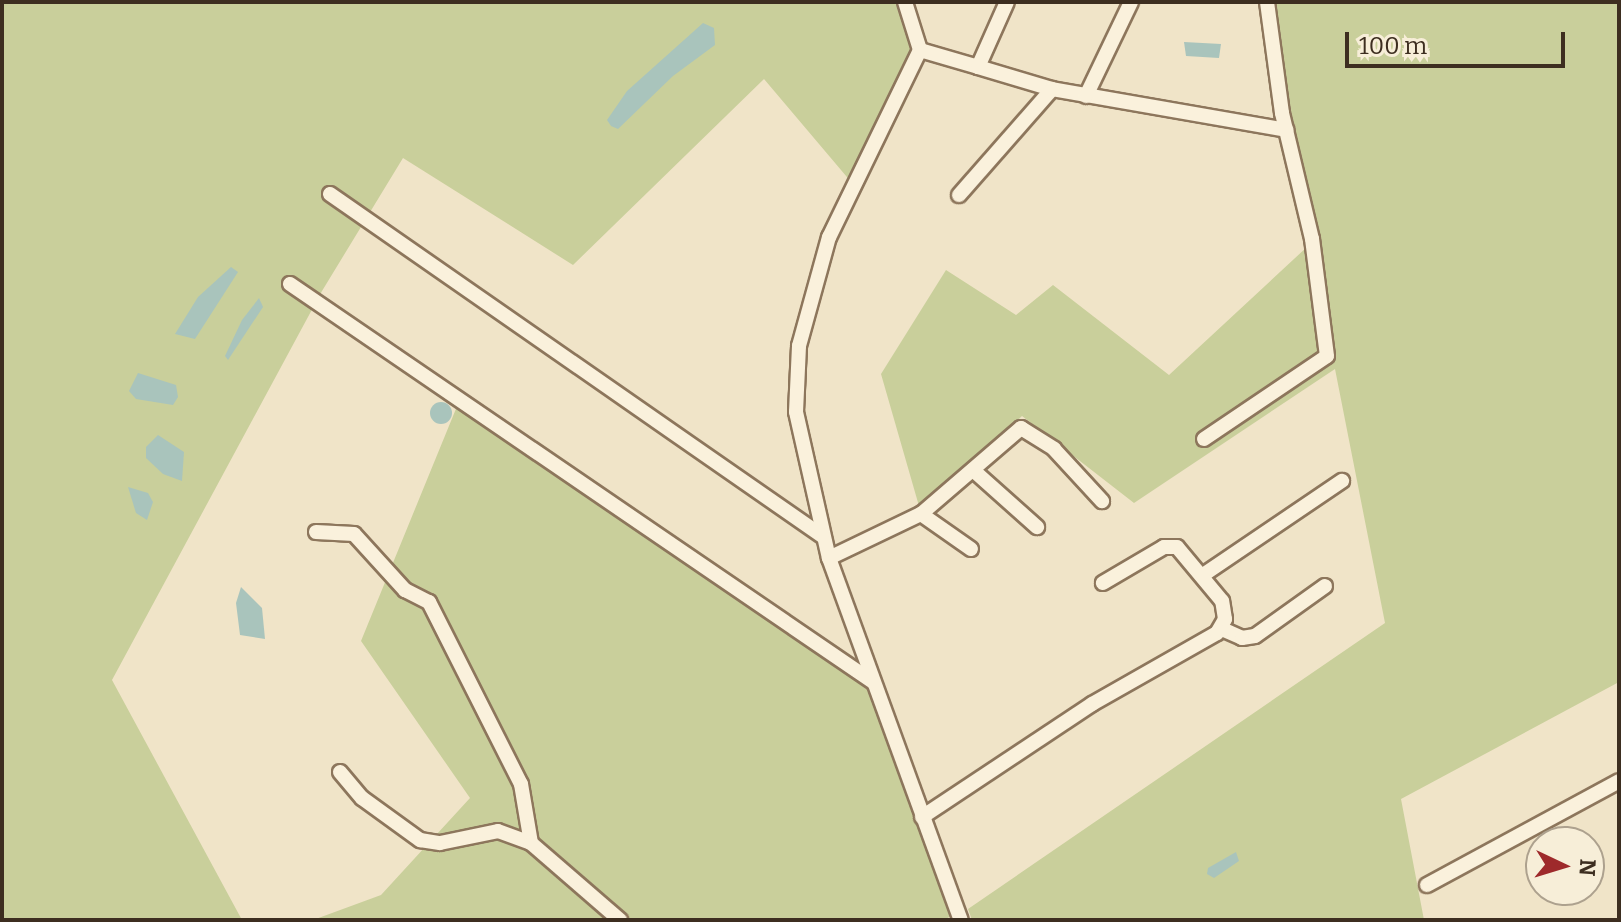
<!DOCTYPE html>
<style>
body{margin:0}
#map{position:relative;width:1621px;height:922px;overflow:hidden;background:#f0e4c8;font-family:Bitter,serif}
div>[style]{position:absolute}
.green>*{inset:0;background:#c9cf9b}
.water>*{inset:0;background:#a9c4bc}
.round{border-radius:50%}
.roads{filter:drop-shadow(2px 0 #8d765c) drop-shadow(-2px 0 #8d765c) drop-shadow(0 2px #8d765c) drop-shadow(0 -2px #8d765c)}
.street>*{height:14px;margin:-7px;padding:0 7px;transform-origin:7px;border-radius:7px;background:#faf1dc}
span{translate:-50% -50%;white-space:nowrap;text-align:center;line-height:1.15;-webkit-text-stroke:6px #f7eed8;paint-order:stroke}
.frame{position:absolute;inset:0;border:4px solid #3d2e20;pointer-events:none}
.north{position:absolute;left:1525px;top:826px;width:80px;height:80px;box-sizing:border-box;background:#f7eed8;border:2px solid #ada18e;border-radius:50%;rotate:94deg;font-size:22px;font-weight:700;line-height:32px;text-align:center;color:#3d2e20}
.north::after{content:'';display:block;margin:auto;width:28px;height:36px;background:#9e2a2b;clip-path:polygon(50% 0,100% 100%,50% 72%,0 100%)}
.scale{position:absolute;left:1345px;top:32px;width:220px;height:36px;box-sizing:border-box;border:4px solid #3d2e20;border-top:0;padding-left:10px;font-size:24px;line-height:28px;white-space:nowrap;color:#3d2e20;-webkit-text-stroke:6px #f7eed8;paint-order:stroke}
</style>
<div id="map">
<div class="green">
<i style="clip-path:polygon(2px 2px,901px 2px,918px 50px,852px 183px,764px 79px,573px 265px,403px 158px,322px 291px,112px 680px,242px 920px,2px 920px)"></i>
<i style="clip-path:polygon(1276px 2px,1619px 2px,1619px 682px,1401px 799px,1424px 920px,972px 920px,968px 909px,1385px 623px,1335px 369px,1134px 503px,1022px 416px,921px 513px,881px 374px,946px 270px,1016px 315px,1053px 285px,1169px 375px,1308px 246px)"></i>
<i style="clip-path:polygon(460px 399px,867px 679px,953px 915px,944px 920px,313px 920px,381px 895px,470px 798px,361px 641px)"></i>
</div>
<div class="water">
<i style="clip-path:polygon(703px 23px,714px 28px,715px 45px,673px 76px,618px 129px,611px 126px,607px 120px,627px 91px)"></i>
<i style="clip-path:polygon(1184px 42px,1221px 44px,1219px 58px,1186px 56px)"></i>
<i style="clip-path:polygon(231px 267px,238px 272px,195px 339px,175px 334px,198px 297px)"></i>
<i style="clip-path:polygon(259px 298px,263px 307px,228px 360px,225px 356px,242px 320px)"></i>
<i style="clip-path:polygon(138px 373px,176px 385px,178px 397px,173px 405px,136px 399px,129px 391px)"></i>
<i class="round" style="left:430px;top:402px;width:22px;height:22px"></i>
<i style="clip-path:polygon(158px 435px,184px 452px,182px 481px,163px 474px,146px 458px,146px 447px)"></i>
<i style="clip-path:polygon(128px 487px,148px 493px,153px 502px,147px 520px,136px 513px)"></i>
<i style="clip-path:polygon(241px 587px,262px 608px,265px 639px,240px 635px,236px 603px)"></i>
<i style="clip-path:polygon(1236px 852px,1239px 861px,1214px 878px,1207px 874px,1208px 868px)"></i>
</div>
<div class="roads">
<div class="street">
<i style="left:905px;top:2px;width:50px;rotate:72.6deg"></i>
<i style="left:920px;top:50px;width:208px;rotate:115.9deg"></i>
<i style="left:829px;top:237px;width:113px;rotate:105.4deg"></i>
<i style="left:799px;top:346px;width:66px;rotate:92.6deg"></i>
<i style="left:796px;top:412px;width:150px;rotate:77.3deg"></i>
<i style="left:829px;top:558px;width:385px;rotate:70deg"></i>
<i style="left:920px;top:50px;width:60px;rotate:16.3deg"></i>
<i style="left:978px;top:67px;width:71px;rotate:-66deg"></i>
<i style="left:978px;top:67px;width:77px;rotate:16.6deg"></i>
<i style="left:1052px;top:89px;width:238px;rotate:9.9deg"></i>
<i style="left:1086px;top:96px;width:104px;rotate:-64.4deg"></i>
<i style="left:330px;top:194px;width:599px;rotate:34.8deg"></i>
<i style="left:959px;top:195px;width:141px;rotate:-48.7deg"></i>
<i style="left:290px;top:284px;width:706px;rotate:34.32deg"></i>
<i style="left:1204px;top:439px;width:148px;rotate:-34deg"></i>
<i style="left:1327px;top:356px;width:118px;rotate:-97.3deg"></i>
<i style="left:1312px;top:239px;width:130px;rotate:-103.4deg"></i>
<i style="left:1282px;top:113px;width:112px;rotate:-97.7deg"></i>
<i style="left:973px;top:470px;width:86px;rotate:41.7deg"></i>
<i style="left:921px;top:514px;width:61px;rotate:35deg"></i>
<i style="left:316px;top:532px;width:38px;rotate:3deg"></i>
<i style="left:354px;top:534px;width:76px;rotate:47.7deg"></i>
<i style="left:405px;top:590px;width:27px;rotate:27deg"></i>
<i style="left:429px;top:602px;width:204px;rotate:63.2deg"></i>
<i style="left:521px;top:784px;width:60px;rotate:80.4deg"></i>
<i style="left:829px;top:558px;width:102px;rotate:-25.6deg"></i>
<i style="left:921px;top:514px;width:132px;rotate:-40.7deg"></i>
<i style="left:1021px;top:428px;width:39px;rotate:32deg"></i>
<i style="left:1054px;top:449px;width:71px;rotate:47.3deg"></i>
<i style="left:1203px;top:575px;width:168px;rotate:-34.1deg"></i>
<i style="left:1222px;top:629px;width:22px;rotate:24deg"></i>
<i style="left:1242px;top:638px;width:13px;rotate:-9deg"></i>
<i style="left:1255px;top:636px;width:86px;rotate:-35.5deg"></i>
<i style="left:340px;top:772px;width:34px;rotate:50deg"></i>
<i style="left:362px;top:798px;width:72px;rotate:35.9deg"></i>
<i style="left:420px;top:840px;width:20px;rotate:9deg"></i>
<i style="left:440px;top:843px;width:59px;rotate:-11.7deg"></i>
<i style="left:498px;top:831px;width:35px;rotate:20deg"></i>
<i style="left:531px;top:843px;width:118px;rotate:40.9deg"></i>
<i style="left:922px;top:817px;width:204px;rotate:-33.6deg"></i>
<i style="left:1092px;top:704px;width:144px;rotate:-29.6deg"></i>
<i style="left:1217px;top:633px;width:16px;rotate:-60deg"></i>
<i style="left:1225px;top:619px;width:18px;rotate:-99deg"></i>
<i style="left:1222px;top:601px;width:70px;rotate:-129.8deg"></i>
<i style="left:1177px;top:547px;width:13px;rotate:180deg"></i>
<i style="left:1164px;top:547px;width:71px;rotate:149.5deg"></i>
<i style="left:1427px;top:885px;width:218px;rotate:-28.4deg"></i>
</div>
</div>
<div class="frame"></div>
<div class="north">N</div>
<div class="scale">100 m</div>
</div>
